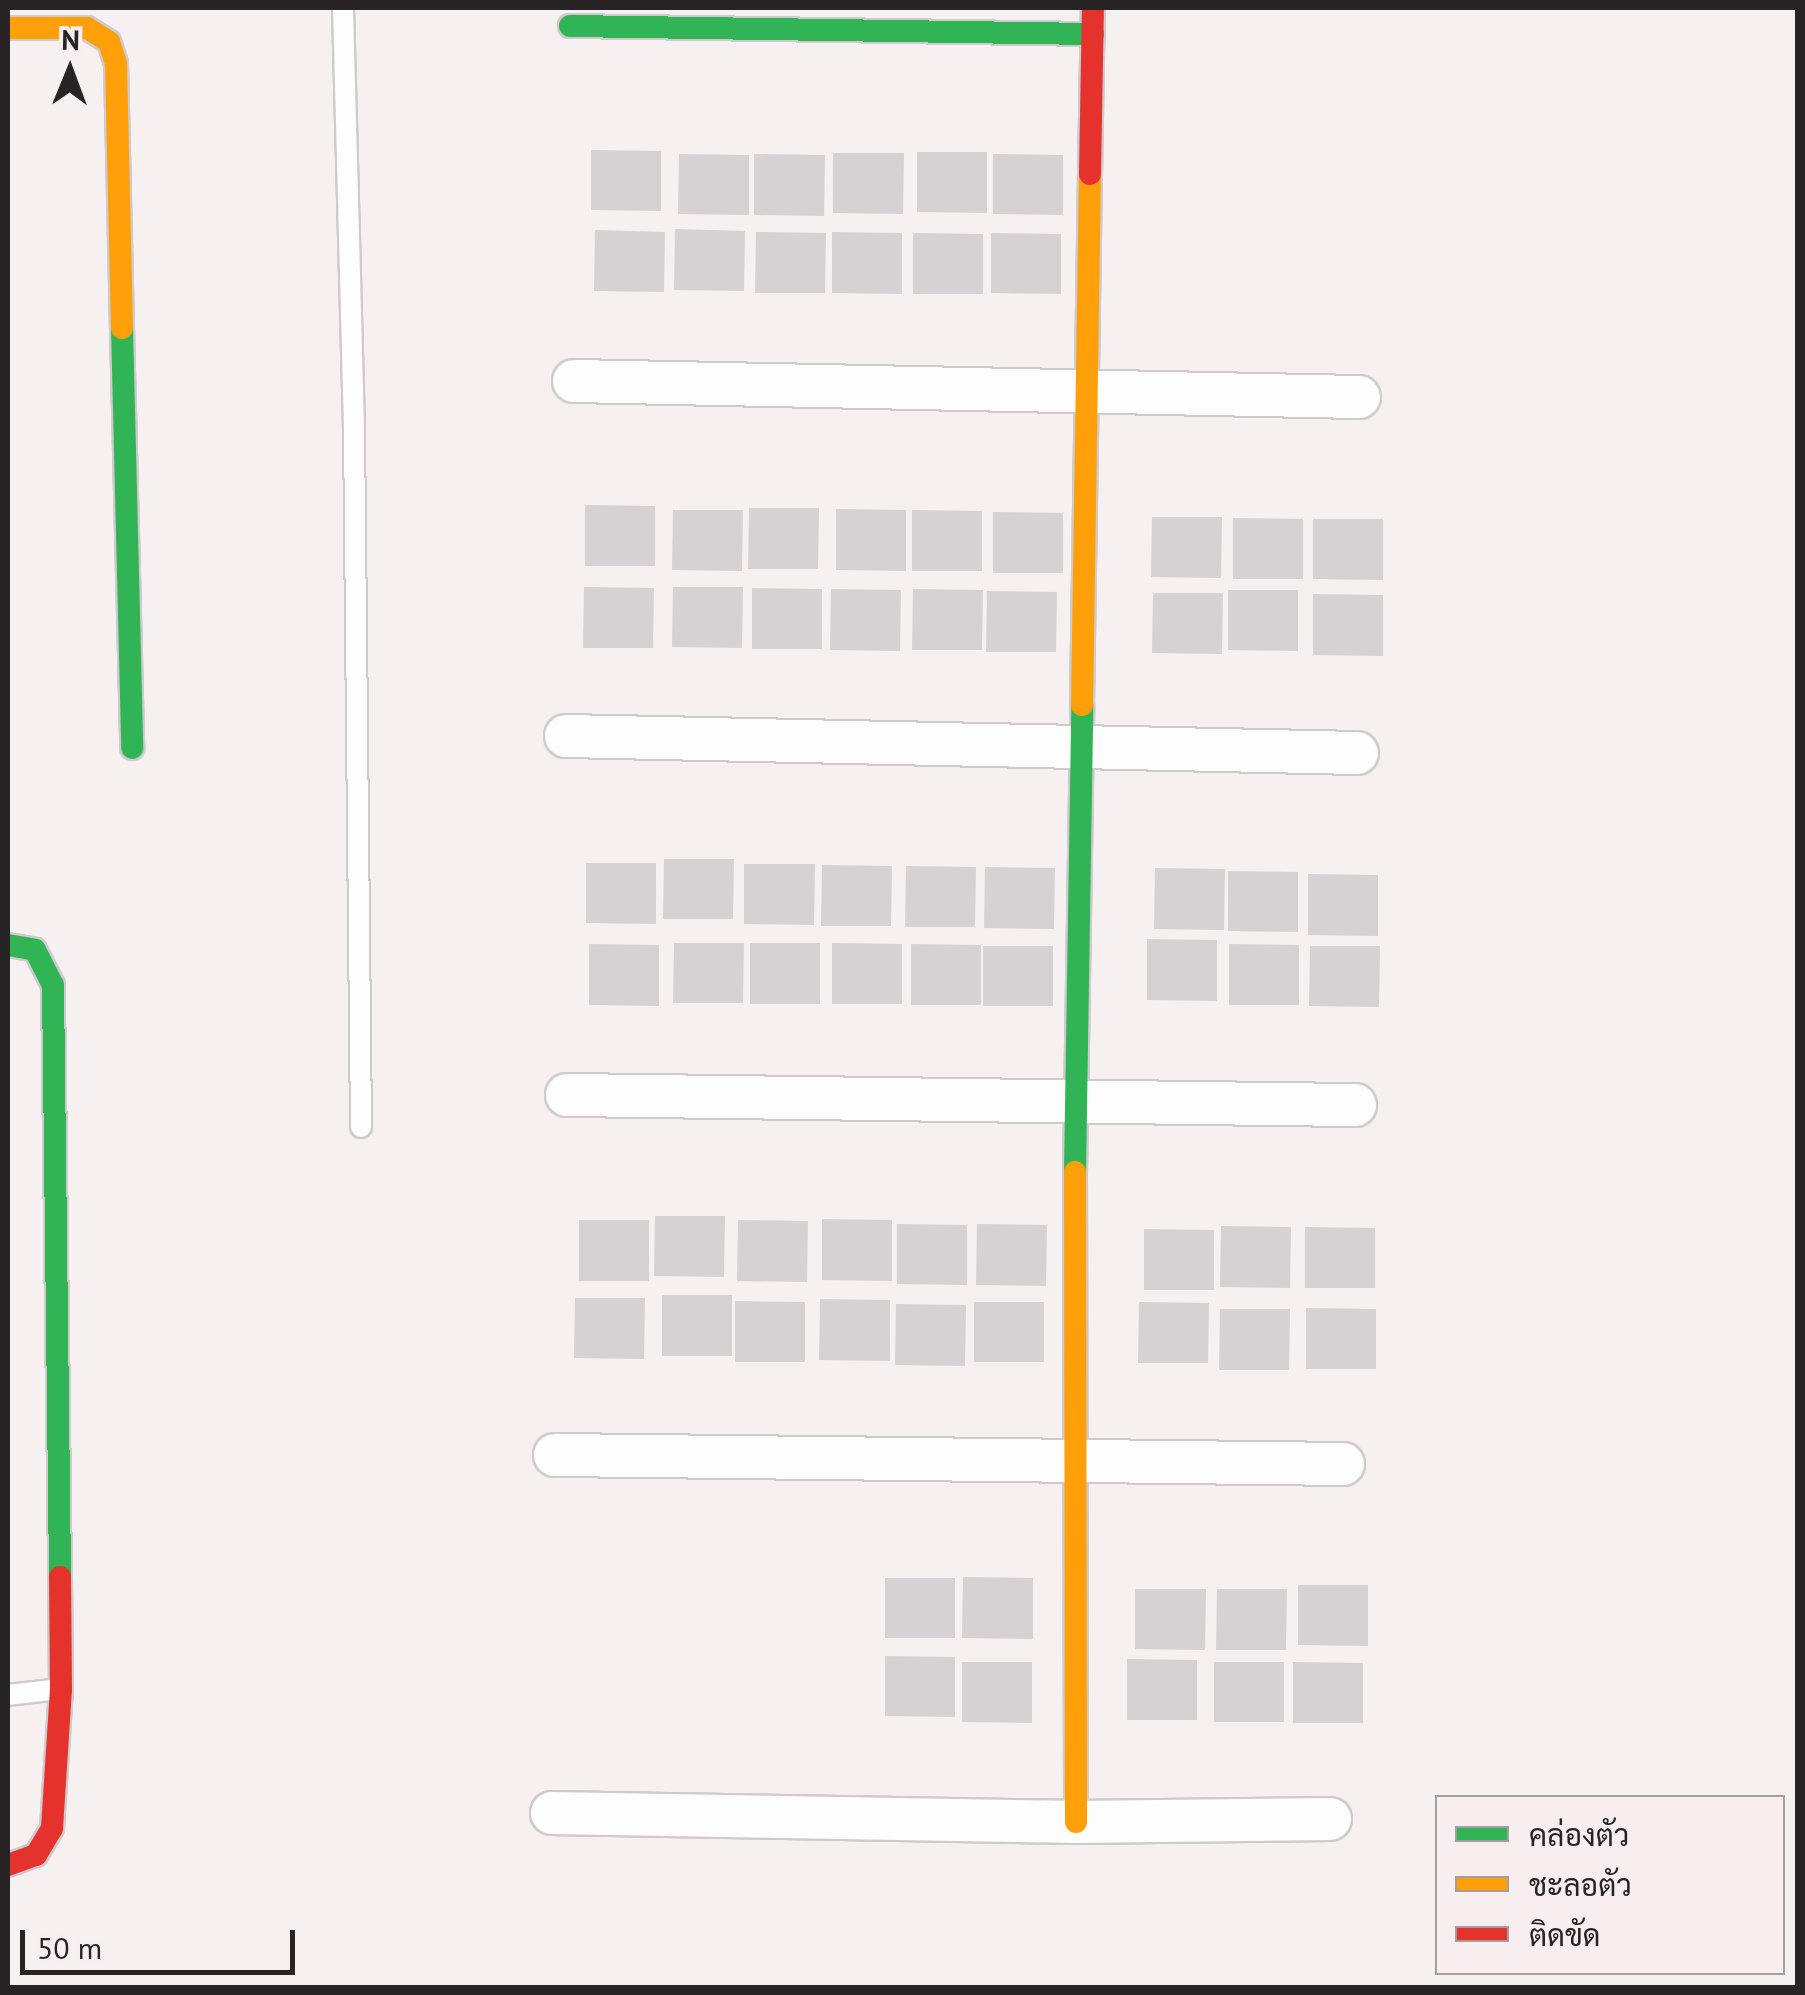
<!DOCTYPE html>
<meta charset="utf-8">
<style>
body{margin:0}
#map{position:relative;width:1805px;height:1995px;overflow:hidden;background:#f6f0f1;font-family:"PT Sans",Sarabun,sans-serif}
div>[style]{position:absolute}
.building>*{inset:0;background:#d6d1d2}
.roads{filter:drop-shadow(2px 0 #cfcbcc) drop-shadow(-2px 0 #cfcbcc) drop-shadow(0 2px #cfcbcc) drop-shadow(0 -2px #cfcbcc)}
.lane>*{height:20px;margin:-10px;padding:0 10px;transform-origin:10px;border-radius:10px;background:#fefdfd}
.street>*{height:42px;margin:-21px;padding:0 21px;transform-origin:21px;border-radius:21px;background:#fefdfd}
.fast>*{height:22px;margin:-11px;padding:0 11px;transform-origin:11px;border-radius:11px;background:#30b455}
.slow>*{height:22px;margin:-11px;padding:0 11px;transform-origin:11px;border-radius:11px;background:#ff9f0a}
.jam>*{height:22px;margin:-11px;padding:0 11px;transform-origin:11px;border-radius:11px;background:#e5322d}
span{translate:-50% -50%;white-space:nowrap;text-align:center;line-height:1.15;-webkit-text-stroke:8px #f8eeef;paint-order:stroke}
.frame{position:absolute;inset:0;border:10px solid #282425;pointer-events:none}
.legend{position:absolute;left:1435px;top:1795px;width:350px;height:180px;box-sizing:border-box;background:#f8eeef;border:2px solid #a59d9e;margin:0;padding:12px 18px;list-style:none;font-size:30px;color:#282425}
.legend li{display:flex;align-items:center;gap:20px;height:50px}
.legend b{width:50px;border:2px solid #a59d9e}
.north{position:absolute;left:20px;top:20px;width:100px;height:100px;-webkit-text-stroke:8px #f8eeef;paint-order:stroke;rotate:1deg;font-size:28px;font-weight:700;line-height:40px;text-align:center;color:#282425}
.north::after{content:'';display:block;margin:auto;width:35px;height:45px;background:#282425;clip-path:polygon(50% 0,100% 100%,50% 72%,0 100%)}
.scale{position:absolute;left:20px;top:1930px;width:275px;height:45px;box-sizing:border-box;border:5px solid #282425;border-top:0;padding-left:12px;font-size:30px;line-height:35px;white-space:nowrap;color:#282425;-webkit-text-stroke:8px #f8eeef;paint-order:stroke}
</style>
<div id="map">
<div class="building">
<i style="clip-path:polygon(591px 150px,661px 151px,661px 211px,591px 210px)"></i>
<i style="clip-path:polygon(917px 152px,987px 152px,987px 213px,917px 212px)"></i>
<i style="clip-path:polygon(833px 153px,904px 153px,903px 214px,833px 213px)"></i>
<i style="clip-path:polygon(679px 154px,749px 155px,749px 215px,678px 214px)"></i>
<i style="clip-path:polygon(754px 154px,825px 155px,824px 216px,754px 215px)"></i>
<i style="clip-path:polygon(993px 154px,1063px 155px,1063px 215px,993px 214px)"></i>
<i style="clip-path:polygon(675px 229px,745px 231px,744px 291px,674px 290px)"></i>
<i style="clip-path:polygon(595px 230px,665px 232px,664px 292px,594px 291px)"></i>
<i style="clip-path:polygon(756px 232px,826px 233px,825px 293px,755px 293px)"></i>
<i style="clip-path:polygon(832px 232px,902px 233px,902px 294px,832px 293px)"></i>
<i style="clip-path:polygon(913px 233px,983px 234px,983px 294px,913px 294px)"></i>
<i style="clip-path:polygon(991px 233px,1061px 234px,1061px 294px,991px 293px)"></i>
<i style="clip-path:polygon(585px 505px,655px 506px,655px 566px,585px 566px)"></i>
<i style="clip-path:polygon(749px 508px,819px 508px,818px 569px,748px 569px)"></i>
<i style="clip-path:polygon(836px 509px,906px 510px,906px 571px,836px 570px)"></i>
<i style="clip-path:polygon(673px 510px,743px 510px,742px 571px,672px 570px)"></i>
<i style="clip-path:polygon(912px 510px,982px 511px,982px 571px,912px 571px)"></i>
<i style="clip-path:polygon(993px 512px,1063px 513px,1063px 573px,993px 573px)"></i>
<i style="clip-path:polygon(1152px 517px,1222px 517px,1221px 578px,1151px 577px)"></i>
<i style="clip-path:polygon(1233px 518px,1303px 519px,1303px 579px,1233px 579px)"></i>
<i style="clip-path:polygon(1313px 519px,1383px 519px,1383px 580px,1313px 579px)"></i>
<i style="clip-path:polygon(584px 587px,654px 588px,653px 648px,583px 648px)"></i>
<i style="clip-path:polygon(673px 587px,743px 587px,742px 648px,672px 647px)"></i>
<i style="clip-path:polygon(752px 588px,822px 589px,822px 649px,752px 649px)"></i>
<i style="clip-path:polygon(831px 589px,901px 590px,900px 651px,830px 650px)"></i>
<i style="clip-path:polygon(913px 589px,983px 590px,982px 650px,912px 650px)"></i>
<i style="clip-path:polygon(1228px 590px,1298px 590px,1298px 651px,1228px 650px)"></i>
<i style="clip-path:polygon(987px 591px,1057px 592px,1056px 652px,986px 652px)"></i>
<i style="clip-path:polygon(1153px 593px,1223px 593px,1222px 654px,1152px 653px)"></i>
<i style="clip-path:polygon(1313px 594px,1383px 595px,1383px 656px,1313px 655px)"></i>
<i style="clip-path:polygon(664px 859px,734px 859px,733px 919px,663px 919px)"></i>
<i style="clip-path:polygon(586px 863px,656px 863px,656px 924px,586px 923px)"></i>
<i style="clip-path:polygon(744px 864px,815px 864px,814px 925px,744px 924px)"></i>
<i style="clip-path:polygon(822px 865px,892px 866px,891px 926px,821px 926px)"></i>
<i style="clip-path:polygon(906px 866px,976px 867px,975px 927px,905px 927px)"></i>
<i style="clip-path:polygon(985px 867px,1055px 868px,1054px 929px,984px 928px)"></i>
<i style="clip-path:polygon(1155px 868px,1225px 869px,1224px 930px,1154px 929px)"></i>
<i style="clip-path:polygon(1228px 871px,1298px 872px,1298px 932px,1228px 931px)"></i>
<i style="clip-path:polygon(1308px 874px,1378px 875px,1378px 936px,1308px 935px)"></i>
<i style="clip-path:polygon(1147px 939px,1217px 940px,1217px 1001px,1147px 1000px)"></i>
<i style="clip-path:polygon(674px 943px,744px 943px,743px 1003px,673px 1003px)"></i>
<i style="clip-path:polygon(750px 943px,820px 943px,820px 1004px,750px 1004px)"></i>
<i style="clip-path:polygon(832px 943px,902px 944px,902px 1004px,832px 1004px)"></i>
<i style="clip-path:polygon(589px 944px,659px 945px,659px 1006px,589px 1005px)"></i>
<i style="clip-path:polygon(911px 944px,981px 945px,981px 1005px,911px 1005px)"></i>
<i style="clip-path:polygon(1229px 944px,1299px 945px,1299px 1005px,1229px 1005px)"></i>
<i style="clip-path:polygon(983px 946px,1053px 946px,1053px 1006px,983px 1006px)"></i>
<i style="clip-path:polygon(1310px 946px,1380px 946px,1379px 1007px,1309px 1006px)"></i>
<i style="clip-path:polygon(655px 1216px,725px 1216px,724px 1277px,654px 1276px)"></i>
<i style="clip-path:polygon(822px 1219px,892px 1220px,892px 1281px,822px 1280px)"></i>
<i style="clip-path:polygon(579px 1220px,649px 1220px,649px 1281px,579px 1281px)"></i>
<i style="clip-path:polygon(738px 1220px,808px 1221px,807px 1282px,737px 1281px)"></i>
<i style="clip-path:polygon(897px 1224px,967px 1225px,967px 1285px,897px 1284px)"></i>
<i style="clip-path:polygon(977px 1224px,1047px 1225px,1046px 1286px,976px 1285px)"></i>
<i style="clip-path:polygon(1221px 1226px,1291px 1227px,1290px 1288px,1220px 1287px)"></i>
<i style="clip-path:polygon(1305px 1227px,1375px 1228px,1375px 1288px,1305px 1288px)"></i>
<i style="clip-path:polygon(1144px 1229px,1214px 1230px,1214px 1290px,1144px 1290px)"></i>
<i style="clip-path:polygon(662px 1295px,732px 1295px,732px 1356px,662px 1356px)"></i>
<i style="clip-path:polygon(575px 1298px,645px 1298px,644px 1359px,574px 1358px)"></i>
<i style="clip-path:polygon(820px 1299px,890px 1300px,890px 1361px,819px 1360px)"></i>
<i style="clip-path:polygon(735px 1301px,805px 1302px,805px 1362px,735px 1362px)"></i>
<i style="clip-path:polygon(974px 1302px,1044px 1302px,1044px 1362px,974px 1362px)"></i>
<i style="clip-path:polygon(1139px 1302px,1209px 1303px,1208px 1363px,1138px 1363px)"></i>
<i style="clip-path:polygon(896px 1304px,966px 1305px,965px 1366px,895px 1365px)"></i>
<i style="clip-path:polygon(1306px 1308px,1376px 1309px,1376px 1369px,1306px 1369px)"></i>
<i style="clip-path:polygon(1220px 1309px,1290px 1309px,1289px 1370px,1219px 1370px)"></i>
<i style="clip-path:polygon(963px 1577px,1033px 1578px,1033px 1639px,962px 1638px)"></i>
<i style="clip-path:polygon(885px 1578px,955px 1578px,955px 1638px,885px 1638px)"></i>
<i style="clip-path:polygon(1298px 1585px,1368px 1585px,1368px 1646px,1298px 1645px)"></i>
<i style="clip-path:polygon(1135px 1589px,1206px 1589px,1205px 1650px,1135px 1649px)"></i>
<i style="clip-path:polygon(1217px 1589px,1287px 1589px,1286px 1650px,1216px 1650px)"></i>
<i style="clip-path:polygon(885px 1656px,955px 1657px,955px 1717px,885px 1716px)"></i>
<i style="clip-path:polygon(1127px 1659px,1197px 1660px,1197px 1720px,1127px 1720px)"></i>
<i style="clip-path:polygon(962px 1662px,1032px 1662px,1032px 1723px,962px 1722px)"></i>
<i style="clip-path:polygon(1214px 1662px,1284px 1662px,1284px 1722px,1214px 1722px)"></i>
<i style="clip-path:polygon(1293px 1662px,1363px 1663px,1363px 1723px,1293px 1723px)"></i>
</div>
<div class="roads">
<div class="lane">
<i style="left:343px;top:8px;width:418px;rotate:88.5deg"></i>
<i style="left:354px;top:426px;width:701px;rotate:89.43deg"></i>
<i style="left:8px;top:1695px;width:52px;rotate:-6.6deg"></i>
</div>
<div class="street">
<i style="left:574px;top:381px;width:785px;rotate:1.17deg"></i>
<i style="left:566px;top:736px;width:791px;rotate:1.23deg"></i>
<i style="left:567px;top:1095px;width:788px;rotate:0.73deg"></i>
<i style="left:555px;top:1455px;width:788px;rotate:0.65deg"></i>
<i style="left:552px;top:1813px;width:524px;rotate:0.98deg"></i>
<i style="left:1076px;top:1822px;width:254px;rotate:-0.7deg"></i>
</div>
<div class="fast">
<i style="left:570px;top:26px;width:523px;rotate:0.88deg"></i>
<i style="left:122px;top:328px;width:420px;rotate:88.6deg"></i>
<i style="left:8px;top:945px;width:27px;rotate:10deg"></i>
<i style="left:35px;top:950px;width:39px;rotate:63deg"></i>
<i style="left:53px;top:985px;width:592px;rotate:89.32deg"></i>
<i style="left:1075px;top:1172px;width:467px;rotate:-89.1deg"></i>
</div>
<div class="slow">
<i style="left:8px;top:28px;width:79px"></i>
<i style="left:87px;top:28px;width:26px;rotate:32deg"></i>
<i style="left:109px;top:42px;width:23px;rotate:72deg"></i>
<i style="left:116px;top:64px;width:264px;rotate:88.7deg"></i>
<i style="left:1082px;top:705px;width:531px;rotate:-89.14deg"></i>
<i style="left:1075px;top:1172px;width:650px;rotate:89.91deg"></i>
</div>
<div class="jam">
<i style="left:1090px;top:174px;width:166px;rotate:-89deg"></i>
<i style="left:8px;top:1865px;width:30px;rotate:-20deg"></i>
<i style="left:36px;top:1855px;width:31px;rotate:-59deg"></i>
<i style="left:52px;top:1828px;width:139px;rotate:-86.3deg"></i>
<i style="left:61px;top:1689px;width:112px;rotate:-90.5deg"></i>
</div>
</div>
<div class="frame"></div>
<ul class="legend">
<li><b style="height:12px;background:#30b455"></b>คล่องตัว</li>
<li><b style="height:12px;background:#ff9f0a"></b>ชะลอตัว</li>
<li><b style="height:12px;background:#e5322d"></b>ติดขัด</li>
</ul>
<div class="north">N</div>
<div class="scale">50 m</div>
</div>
